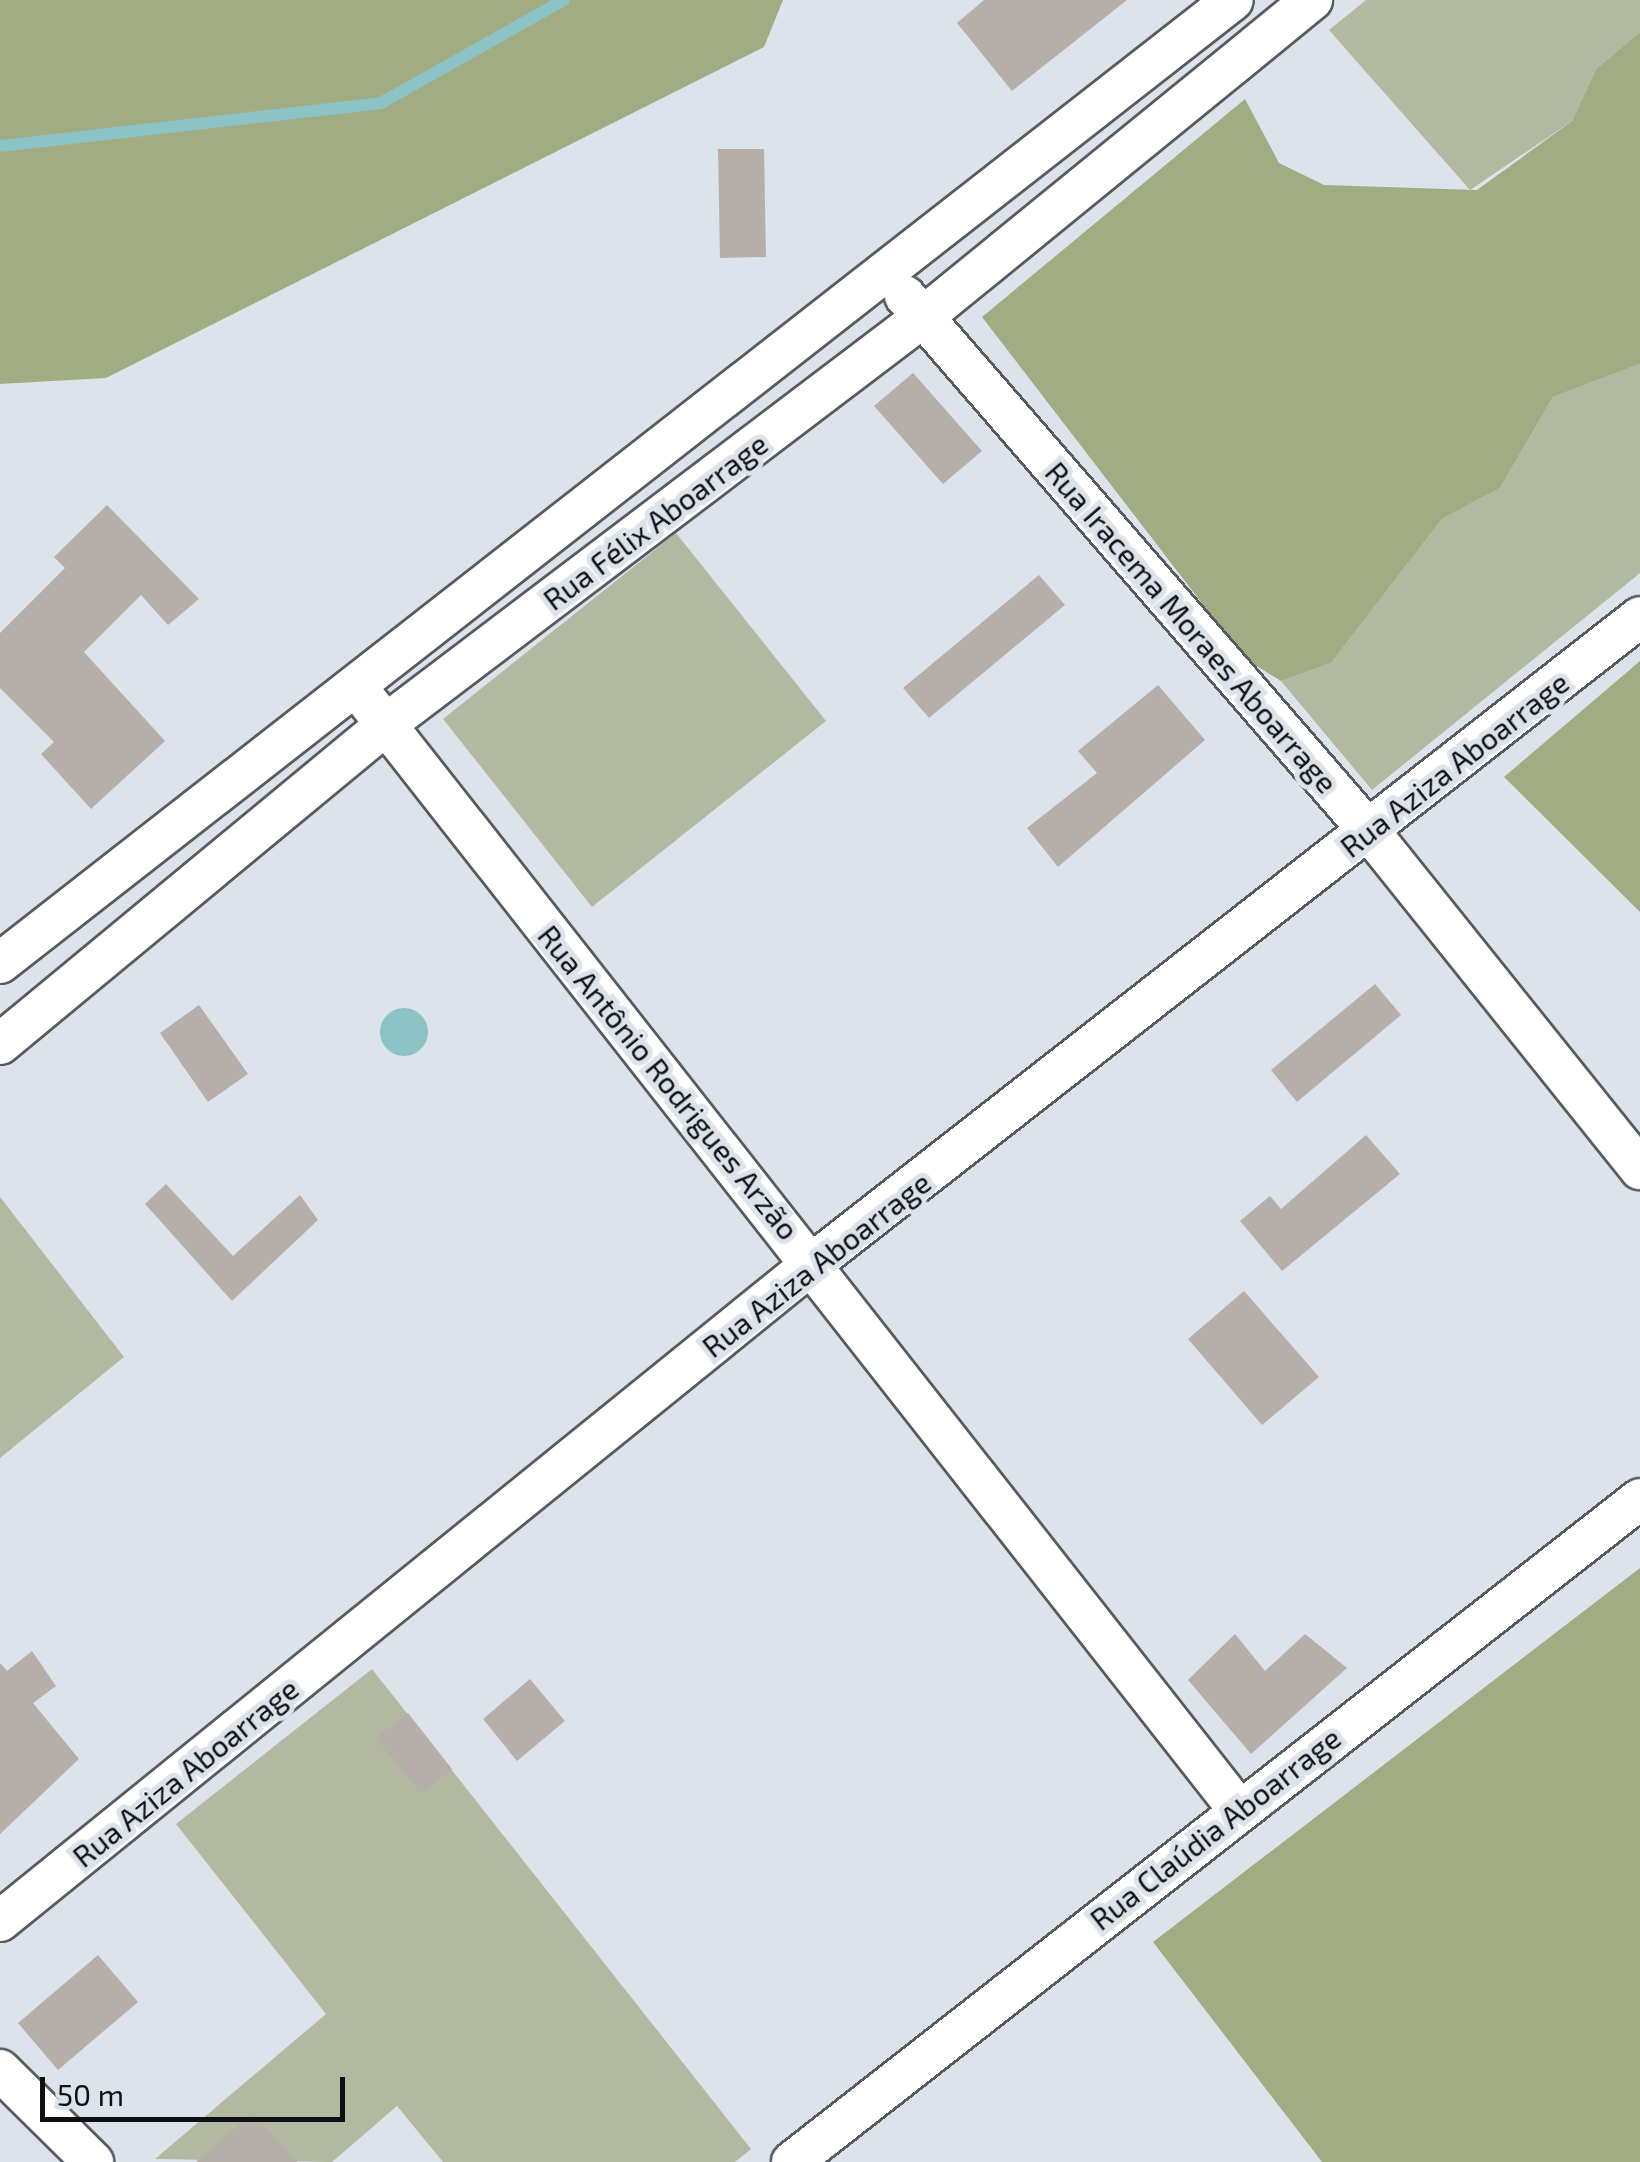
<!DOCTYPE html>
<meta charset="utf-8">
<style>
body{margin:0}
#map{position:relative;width:1640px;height:2162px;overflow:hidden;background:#dde3eb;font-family:"Exo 2",sans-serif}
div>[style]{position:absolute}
.green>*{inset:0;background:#b2b9a0}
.forest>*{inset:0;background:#a2ac83}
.water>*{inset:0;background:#8bc3c7}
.round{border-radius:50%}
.stream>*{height:12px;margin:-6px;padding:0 6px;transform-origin:6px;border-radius:6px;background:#8bc3c7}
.building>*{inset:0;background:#b6aea8}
.roads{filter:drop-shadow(2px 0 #565b62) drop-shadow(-2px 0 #565b62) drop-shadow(0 2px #565b62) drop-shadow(0 -2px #565b62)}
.street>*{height:40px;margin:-20px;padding:0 20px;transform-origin:20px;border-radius:20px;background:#fff}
span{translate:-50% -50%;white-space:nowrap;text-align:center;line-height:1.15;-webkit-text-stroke:10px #dde3eb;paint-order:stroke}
.street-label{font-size:30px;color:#0e1013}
.scale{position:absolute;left:40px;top:2077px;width:305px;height:45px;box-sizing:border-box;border:5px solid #0e1013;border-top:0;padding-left:12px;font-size:30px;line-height:35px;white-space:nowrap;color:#0e1013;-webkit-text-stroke:8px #dde3eb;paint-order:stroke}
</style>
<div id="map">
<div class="green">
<i style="clip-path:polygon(1366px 0,1640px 0,1640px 32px,1596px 69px,1572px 121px,1470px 190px,1329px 30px)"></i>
<i style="clip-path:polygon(1640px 364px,1640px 573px,1372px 790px,1281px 681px,1331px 663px,1442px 519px,1500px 488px,1553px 397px)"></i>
<i style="clip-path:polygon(676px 533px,826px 721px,592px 907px,443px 719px)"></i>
<i style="clip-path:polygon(0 1197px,124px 1357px,0 1458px)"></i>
<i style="clip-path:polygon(372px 1669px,751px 2149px,735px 2162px,443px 2162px,397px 2106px,332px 2162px,155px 2159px,326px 2014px,176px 1824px)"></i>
</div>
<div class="forest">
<i style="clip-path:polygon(0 0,783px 0,764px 47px,106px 378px,0 384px)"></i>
<i style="clip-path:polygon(1640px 32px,1640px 364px,1553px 397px,1500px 488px,1442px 519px,1331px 663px,1281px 681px,1244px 658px,982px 317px,1245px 99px,1279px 163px,1324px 185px,1477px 190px,1572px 121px,1596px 69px)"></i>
<i style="clip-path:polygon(1640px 661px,1640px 912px,1504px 777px)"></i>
<i style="clip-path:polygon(1640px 1568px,1640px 2162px,1322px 2162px,1153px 1942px)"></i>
</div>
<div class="water">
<i class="round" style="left:380px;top:1008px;width:48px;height:48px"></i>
</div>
<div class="stream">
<i style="left:0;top:146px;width:383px;rotate:-6.4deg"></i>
<i style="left:381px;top:103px;width:210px;rotate:-29.4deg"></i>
</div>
<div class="building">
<i style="clip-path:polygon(984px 0,1127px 0,1012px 91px,957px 23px)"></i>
<i style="clip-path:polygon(718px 149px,764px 149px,766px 257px,720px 258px)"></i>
<i style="clip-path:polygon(913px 373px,982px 451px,943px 484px,874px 406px)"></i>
<i style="clip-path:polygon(107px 505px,199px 599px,168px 625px,141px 595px,84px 652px,165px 741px,91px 809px,41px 754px,54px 742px,0 688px,0 633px,65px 568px,54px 557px)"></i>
<i style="clip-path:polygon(1039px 575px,1065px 605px,929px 718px,903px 688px)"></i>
<i style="clip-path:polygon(1158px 685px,1205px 740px,1058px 867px,1027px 828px,1097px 773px,1078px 751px)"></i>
<i style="clip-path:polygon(1375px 984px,1401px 1015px,1297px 1102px,1271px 1070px)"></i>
<i style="clip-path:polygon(199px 1005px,248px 1074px,208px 1102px,160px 1033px)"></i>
<i style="clip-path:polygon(1366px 1135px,1400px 1174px,1282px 1271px,1240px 1221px,1270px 1196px,1281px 1209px)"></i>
<i style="clip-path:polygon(166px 1184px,233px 1256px,300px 1195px,318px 1220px,232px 1301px,145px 1204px)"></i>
<i style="clip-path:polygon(1244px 1291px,1319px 1377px,1262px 1425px,1188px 1339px)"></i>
<i style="clip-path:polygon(1235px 1634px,1265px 1671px,1305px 1634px,1347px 1668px,1251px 1754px,1188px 1680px)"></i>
<i style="clip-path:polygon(32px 1651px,56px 1686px,33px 1703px,79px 1759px,0 1834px,0 1663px,7px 1671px)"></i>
<i style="clip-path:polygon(530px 1679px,565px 1721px,517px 1761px,483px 1719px)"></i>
<i style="clip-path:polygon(408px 1713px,452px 1769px,421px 1794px,376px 1738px)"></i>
<i style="clip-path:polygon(98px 1955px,138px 2002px,58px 2070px,18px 2023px)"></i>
<i style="clip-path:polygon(253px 2112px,297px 2162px,196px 2162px)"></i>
</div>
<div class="roads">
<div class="street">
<i style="left:905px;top:296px;width:710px;rotate:49.06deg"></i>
<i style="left:1370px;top:832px;width:432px;rotate:51.3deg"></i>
<i style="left:369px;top:703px;width:1407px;rotate:51.84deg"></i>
<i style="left:0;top:963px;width:1564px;rotate:-37.99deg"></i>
<i style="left:0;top:1044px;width:500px;rotate:-39.6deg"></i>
<i style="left:385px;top:725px;width:675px;rotate:-37.18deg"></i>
<i style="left:923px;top:317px;width:502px;rotate:-39.18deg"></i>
<i style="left:0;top:1921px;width:1046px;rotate:-38.98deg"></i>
<i style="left:813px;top:1263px;width:1049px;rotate:-37.99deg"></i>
<i style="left:0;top:2070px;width:131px;rotate:44.7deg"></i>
<i style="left:792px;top:2162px;width:1076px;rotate:-38.02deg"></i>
</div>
</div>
<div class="street-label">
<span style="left:655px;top:521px;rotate:-37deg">Rua Félix Aboarrage</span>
<span style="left:1192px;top:627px;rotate:49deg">Rua Iracema Moraes Aboarrage</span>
<span style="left:1454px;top:764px;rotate:-38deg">Rua Aziza Aboarrage</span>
<span style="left:669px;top:1082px;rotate:51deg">Rua Antônio Rodrigues Arzão</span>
<span style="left:816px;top:1264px;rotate:-38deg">Rua Aziza Aboarrage</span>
<span style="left:185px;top:1772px;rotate:-39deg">Rua Aziza Aboarrage</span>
<span style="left:1215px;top:1828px;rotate:-38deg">Rua Claúdia Aboarrage</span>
</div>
<div class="scale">50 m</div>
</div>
